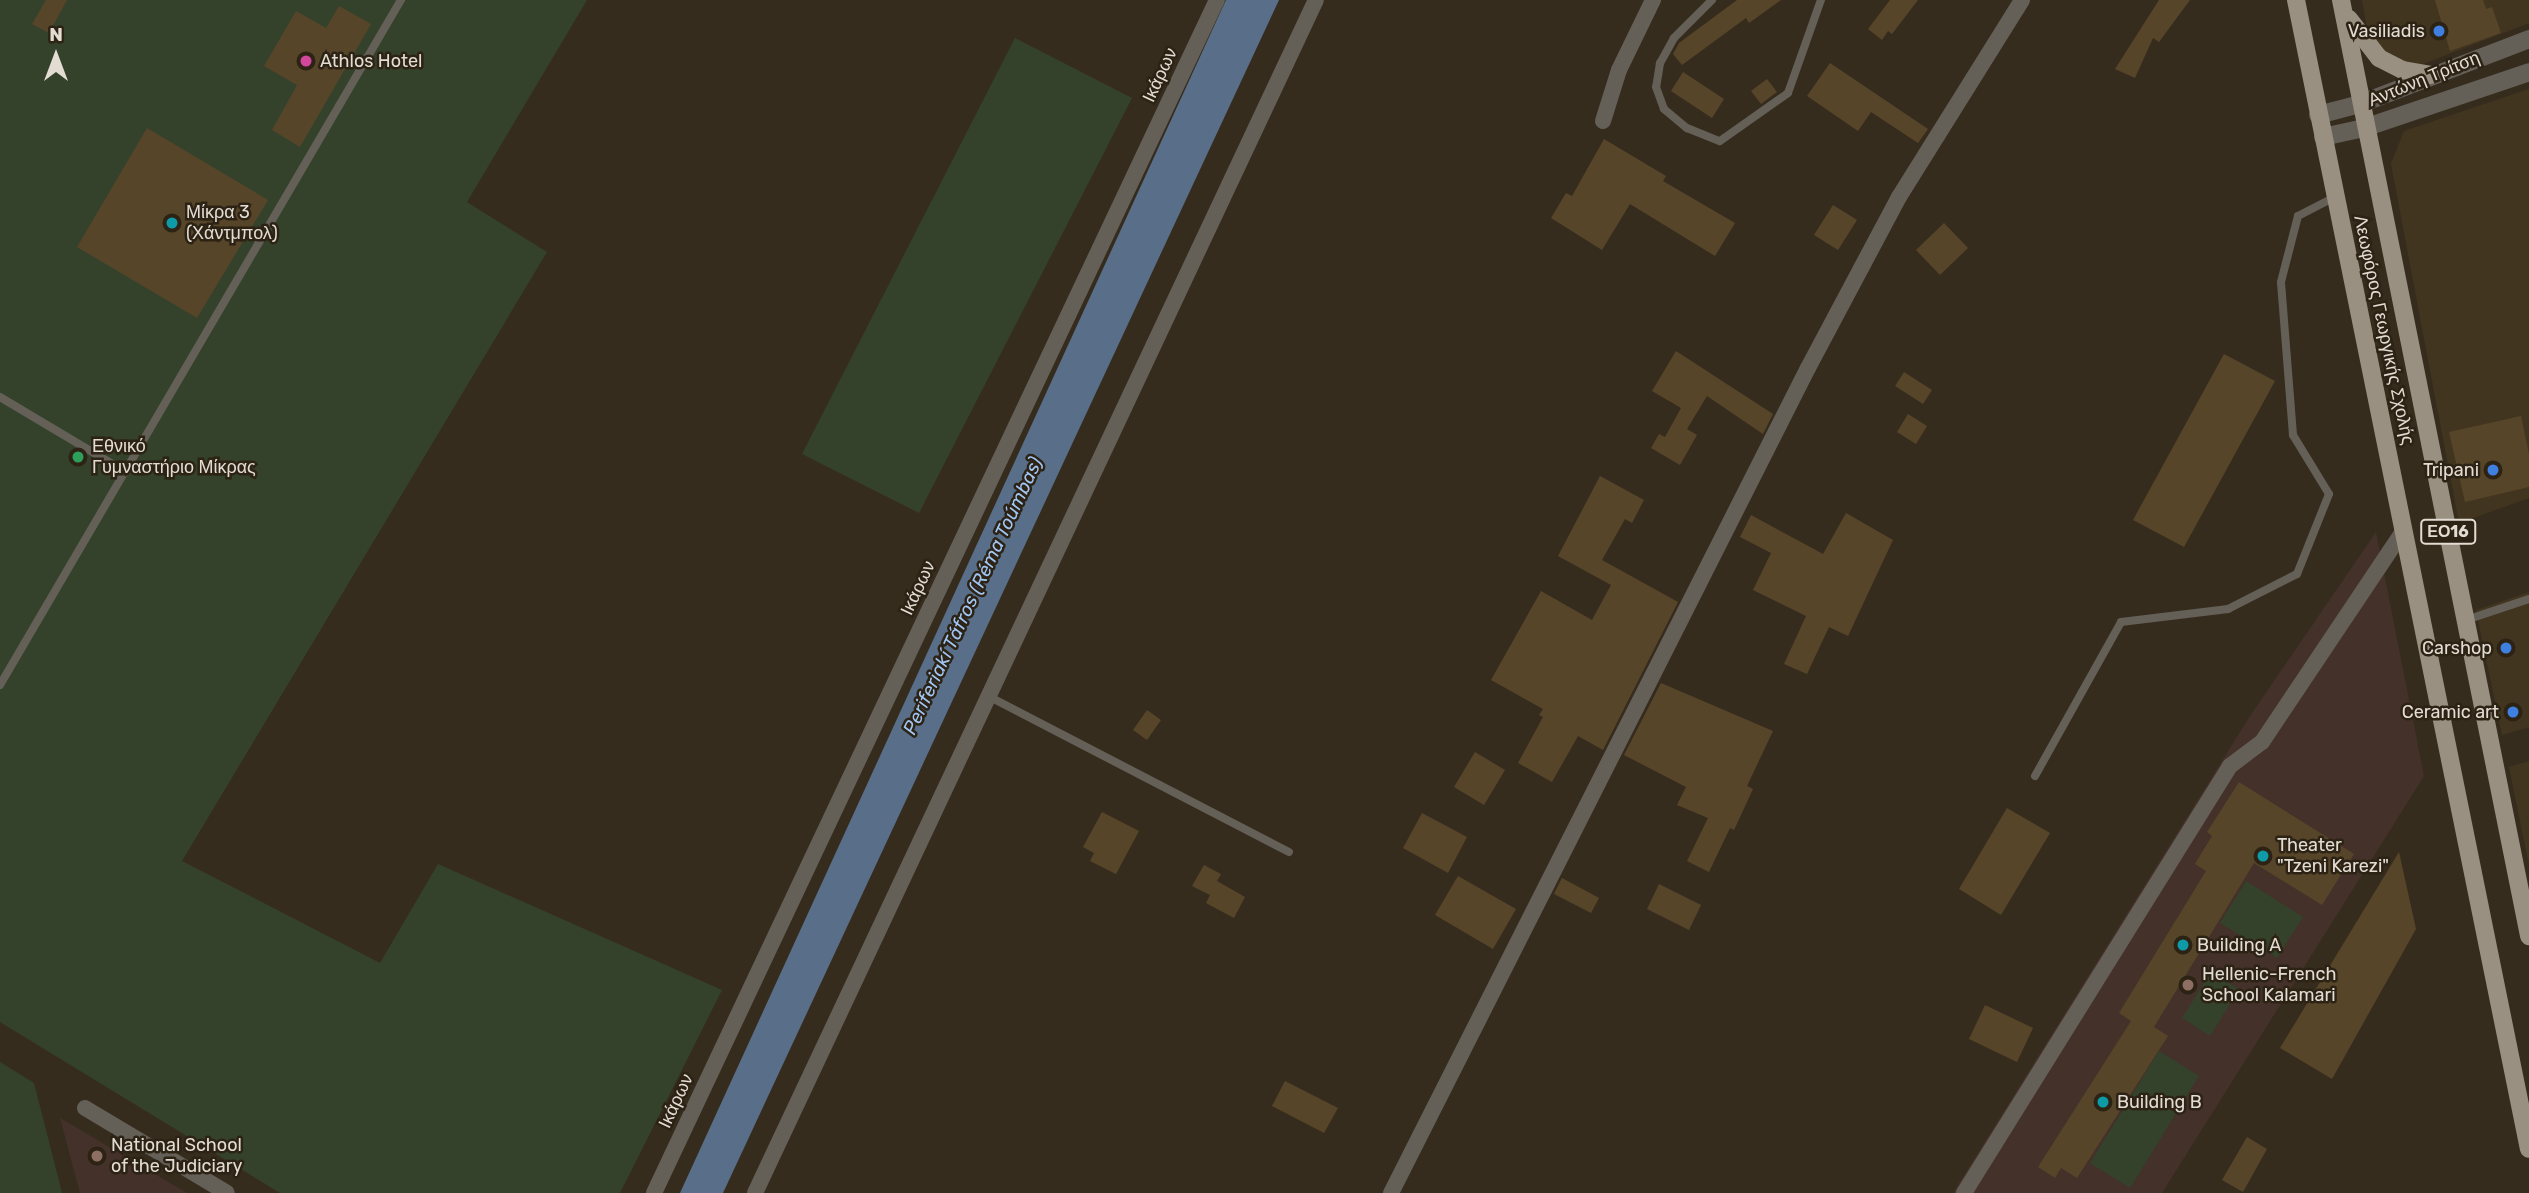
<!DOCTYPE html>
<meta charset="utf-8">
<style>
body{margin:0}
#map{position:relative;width:2529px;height:1193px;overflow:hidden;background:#362c1e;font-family:Rubik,sans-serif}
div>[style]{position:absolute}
.built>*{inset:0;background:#423520}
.education>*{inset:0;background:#44312a}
.green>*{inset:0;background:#34422c}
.water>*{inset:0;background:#596e88}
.building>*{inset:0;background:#574529}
.service>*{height:8px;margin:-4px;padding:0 4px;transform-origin:4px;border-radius:4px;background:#646058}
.minor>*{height:16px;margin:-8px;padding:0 8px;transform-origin:8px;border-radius:8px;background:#646058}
.tertiary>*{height:18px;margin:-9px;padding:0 9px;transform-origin:9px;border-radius:9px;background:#646058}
.primary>*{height:18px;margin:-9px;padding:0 9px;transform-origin:9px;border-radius:9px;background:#999081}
.dots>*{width:19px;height:19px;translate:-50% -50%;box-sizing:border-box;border:4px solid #2c2314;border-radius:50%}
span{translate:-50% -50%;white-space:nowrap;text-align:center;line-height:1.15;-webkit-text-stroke:5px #2c2314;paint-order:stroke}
.shield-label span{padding:2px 5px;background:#2c2314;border:2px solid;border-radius:5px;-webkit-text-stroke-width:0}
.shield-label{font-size:16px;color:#e3dcd3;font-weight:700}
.poi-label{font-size:18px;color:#e3dcd3}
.right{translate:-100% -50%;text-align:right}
.left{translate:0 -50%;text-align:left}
.street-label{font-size:18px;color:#e3dcd3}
.water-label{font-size:19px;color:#a1c6f5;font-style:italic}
.north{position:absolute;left:21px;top:21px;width:70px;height:70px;-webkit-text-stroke:5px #2c2314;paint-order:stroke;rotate:0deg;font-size:19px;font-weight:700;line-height:28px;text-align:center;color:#e3dcd3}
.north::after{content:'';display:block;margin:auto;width:24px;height:32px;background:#e3dcd3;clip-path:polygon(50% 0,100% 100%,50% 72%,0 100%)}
</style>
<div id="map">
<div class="built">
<i style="clip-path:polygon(2362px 0,2529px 0,2529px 23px,2415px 67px,2387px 57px,2369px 38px)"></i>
<i style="clip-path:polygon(2529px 89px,2529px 498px,2459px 523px,2391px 164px,2404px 131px)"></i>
<i style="clip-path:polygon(2529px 592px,2529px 727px,2502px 735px,2476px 610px)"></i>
<i style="clip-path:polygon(2529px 761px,2529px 865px,2509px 767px)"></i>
</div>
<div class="education">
<i style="clip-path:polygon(2376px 532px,2424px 776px,2162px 1193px,1953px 1193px,2250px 716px)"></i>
<i style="clip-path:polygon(60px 1118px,187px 1193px,80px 1193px)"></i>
</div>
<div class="green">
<i style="clip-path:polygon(0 0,587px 0,467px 202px,547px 252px,182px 861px,380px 963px,438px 864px,722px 990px,620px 1193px,280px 1193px,0 1022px)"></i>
<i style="clip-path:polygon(1015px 38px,1132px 98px,919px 513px,802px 454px)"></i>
<i style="clip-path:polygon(2246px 881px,2303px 917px,2277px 958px,2220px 923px)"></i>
<i style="clip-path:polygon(2211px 972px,2239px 989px,2210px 1036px,2182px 1018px)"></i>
<i style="clip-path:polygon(2159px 1051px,2199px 1076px,2130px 1188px,2090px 1163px)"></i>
<i style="clip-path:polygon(0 1062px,34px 1083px,62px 1193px,0 1193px)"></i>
</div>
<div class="water">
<i style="clip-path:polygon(1226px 0,1279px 0,723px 1193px,680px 1193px)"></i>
</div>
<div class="building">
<i style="clip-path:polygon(46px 0,67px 0,49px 33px,32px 24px)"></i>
<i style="clip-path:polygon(1737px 0,1781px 0,1749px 23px,1746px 18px,1682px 65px,1673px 54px,1679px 43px)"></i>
<i style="clip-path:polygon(1890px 0,1918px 0,1892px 34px,1888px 31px,1882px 40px,1868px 29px)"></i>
<i style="clip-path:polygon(2159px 0,2190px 0,2159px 42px,2153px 38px,2135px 78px,2115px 69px)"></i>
<i style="clip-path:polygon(2435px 0,2483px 0,2486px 9px,2492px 7px,2501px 33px,2450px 51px)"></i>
<i style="clip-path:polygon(339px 6px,371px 24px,300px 147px,272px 130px,297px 85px,264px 66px,296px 11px,326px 28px)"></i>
<i style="clip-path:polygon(1830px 63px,1928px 129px,1918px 143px,1871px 112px,1858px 131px,1807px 96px)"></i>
<i style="clip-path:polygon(1683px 72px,1724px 99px,1712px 118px,1671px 91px)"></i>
<i style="clip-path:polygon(1767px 79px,1777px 92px,1761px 104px,1751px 91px)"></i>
<i style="clip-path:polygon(147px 128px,268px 200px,197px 318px,77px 247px)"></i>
<i style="clip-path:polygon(1604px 139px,1666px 176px,1663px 181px,1735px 223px,1715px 256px,1630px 204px,1602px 250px,1551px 218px,1566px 193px,1572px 196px)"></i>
<i style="clip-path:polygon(1833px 205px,1857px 220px,1838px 250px,1814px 235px)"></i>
<i style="clip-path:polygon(1944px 223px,1968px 248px,1940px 275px,1916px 250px)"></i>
<i style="clip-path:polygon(1676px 351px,1773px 414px,1763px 434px,1707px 396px,1687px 429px,1697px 435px,1680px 465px,1651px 448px,1659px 434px,1665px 437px,1681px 408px,1652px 391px)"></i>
<i style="clip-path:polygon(2224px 354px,2275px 381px,2184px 547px,2133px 520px)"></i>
<i style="clip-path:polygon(1904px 372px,1932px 390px,1923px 404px,1895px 386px)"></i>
<i style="clip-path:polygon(1908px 414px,1927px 426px,1916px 444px,1897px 432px)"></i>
<i style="clip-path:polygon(2521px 416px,2529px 454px,2529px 487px,2465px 502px,2449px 432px)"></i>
<i style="clip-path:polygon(1600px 476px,1644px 500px,1632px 523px,1625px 519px,1602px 560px,1678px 602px,1603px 750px,1578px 736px,1552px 782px,1518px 763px,1543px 717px,1539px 715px,1543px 709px,1491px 680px,1541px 591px,1592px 620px,1611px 585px,1558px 556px)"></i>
<i style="clip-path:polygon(1846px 513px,1893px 540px,1848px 636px,1829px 627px,1807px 674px,1784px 664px,1806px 616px,1753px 590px,1771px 553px,1740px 537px,1751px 515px,1823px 554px)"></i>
<i style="clip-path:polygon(1661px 683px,1773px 731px,1747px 786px,1753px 789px,1734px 830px,1730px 828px,1709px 872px,1687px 861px,1708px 818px,1677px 805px,1686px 787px,1624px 755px)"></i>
<i style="clip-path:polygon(1147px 710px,1161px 720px,1147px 740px,1133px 730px)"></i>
<i style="clip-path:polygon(1475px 752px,1505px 770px,1484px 805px,1454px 787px)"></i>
<i style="clip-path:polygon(2239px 782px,2354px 854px,2322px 905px,2254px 863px,2154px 1027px,2168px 1036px,2077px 1178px,2061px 1168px,2055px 1178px,2038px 1167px,2131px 1021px,2119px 1013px,2206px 871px,2195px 864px,2212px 836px,2207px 832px)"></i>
<i style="clip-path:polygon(2007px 808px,2050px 833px,2001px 915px,1959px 889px)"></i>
<i style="clip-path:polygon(1102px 812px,1139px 831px,1116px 874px,1090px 861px,1094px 853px,1083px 847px)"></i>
<i style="clip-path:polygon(1422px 813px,1467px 837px,1448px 873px,1403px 848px)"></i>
<i style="clip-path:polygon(2399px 852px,2416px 929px,2332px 1079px,2280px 1048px)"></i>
<i style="clip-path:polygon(1204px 865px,1221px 874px,1217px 881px,1245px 897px,1234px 918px,1206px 903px,1210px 895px,1192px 886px)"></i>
<i style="clip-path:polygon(1458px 876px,1516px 909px,1493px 949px,1435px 915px)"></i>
<i style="clip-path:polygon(1562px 878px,1599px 898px,1591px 913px,1554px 894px)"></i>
<i style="clip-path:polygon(1659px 884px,1701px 905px,1689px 930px,1647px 909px)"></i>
<i style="clip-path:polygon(1985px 1005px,2033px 1028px,2017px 1062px,1969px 1039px)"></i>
<i style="clip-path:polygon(1285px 1081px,1338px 1108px,1324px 1133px,1272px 1106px)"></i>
<i style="clip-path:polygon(2247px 1137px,2267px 1149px,2243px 1192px,2222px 1180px)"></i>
</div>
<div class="service">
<i style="left:1712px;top:0;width:54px;rotate:135deg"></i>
<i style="left:1674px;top:38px;width:29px;rotate:119deg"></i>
<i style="left:1660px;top:63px;width:24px;rotate:99deg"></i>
<i style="left:1656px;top:87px;width:23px;rotate:70deg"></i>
<i style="left:1664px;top:109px;width:30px;rotate:40deg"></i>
<i style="left:1687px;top:128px;width:35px;rotate:22deg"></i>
<i style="left:1720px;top:141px;width:83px;rotate:-35.2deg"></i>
<i style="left:1788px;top:93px;width:99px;rotate:-70.5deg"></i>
<i style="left:0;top:397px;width:147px;rotate:30.8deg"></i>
<i style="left:2466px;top:620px;width:66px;rotate:-18.4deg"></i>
<i style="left:0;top:685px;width:794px;rotate:-59.66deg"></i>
<i style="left:988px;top:696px;width:339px;rotate:27.4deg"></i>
<i style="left:2035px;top:776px;width:176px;rotate:-60.8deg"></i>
<i style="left:2121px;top:622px;width:108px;rotate:-6.9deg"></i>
<i style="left:2228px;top:609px;width:77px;rotate:-26.9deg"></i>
<i style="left:2297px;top:574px;width:86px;rotate:-68.2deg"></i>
<i style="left:2329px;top:494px;width:69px;rotate:-121.4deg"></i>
<i style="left:2293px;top:435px;width:153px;rotate:-94.5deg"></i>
<i style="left:2281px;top:282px;width:68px;rotate:-75.6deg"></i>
<i style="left:2298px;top:216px;width:42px;rotate:-27.2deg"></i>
</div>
<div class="minor">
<i style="left:1603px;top:121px;width:53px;rotate:-72.6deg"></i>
<i style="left:1619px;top:70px;width:78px;rotate:-64.1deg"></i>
<i style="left:85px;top:1108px;width:165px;rotate:30.9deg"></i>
<i style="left:654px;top:1193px;width:1319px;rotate:-64.74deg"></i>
<i style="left:755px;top:1193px;width:1318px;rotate:-64.82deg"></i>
<i style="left:1391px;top:1193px;width:924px;rotate:-63.19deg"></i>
<i style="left:1808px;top:368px;width:194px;rotate:-62deg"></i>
<i style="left:1899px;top:197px;width:232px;rotate:-58deg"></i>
<i style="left:1964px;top:1193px;width:503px;rotate:-58.08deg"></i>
<i style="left:2230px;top:766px;width:40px;rotate:-37deg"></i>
<i style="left:2262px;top:742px;width:255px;rotate:-56.2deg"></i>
</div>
<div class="tertiary">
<i style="left:2318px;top:115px;width:43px;rotate:-14.7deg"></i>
<i style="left:2360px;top:104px;width:181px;rotate:-21deg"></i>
<i style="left:2323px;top:137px;width:42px;rotate:-12.4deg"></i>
<i style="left:2364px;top:128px;width:174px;rotate:-18.7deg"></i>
</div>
<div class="primary">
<i style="left:2296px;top:0;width:1172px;rotate:78.54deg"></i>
<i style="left:2341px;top:0;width:955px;rotate:78.64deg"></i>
<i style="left:2349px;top:19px;width:49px;rotate:52.4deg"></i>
<i style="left:2379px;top:58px;width:27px;rotate:27deg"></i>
<i style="left:2403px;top:70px;width:28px;rotate:10deg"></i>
</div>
<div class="dots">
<i style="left:2439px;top:31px;background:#3f7fe0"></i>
<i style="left:306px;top:61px;background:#d1479c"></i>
<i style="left:172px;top:223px;background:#0f9aa8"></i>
<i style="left:78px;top:457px;background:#2e9e5b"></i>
<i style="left:2493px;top:470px;background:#3f7fe0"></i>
<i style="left:2506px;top:648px;background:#3f7fe0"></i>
<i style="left:2513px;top:712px;background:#3f7fe0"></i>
<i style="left:2263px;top:856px;background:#0f9aa8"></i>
<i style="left:2183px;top:945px;background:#0f9aa8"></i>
<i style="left:2188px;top:985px;background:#8d6e63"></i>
<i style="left:2103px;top:1102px;background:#0f9aa8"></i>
<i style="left:97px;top:1156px;background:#8d6e63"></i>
</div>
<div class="shield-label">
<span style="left:2448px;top:532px">ΕΟ16</span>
</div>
<div class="poi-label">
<span class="right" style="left:2425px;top:31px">Vasiliadis</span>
<span class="left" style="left:320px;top:61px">Athlos Hotel</span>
<span class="left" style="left:186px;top:223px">Μίκρα 3<br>(Χάντμπολ)</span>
<span class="left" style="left:92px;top:457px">Εθνικό<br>Γυμναστήριο Μίκρας</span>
<span class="right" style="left:2479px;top:470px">Tripani</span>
<span class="right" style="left:2492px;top:648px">Carshop</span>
<span class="right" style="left:2499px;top:712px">Ceramic art</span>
<span class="left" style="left:2277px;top:856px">Theater<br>"Tzeni Karezi"</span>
<span class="left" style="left:2197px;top:945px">Building A</span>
<span class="left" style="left:2202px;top:985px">Hellenic-French<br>School Kalamari</span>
<span class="left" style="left:2117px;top:1102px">Building B</span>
<span class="left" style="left:111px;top:1156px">National School<br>of the Judiciary</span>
</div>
<div class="street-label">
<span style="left:1160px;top:75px;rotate:-65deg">Ικάρων</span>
<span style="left:2424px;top:79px;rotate:-22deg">Αντώνη Τρίτση</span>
<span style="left:2384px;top:330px;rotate:78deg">Λεωφόρος Γεωργικής Σχολής</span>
<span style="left:918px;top:588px;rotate:-65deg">Ικάρων</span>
<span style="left:676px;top:1101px;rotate:-65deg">Ικάρων</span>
</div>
<div class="water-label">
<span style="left:973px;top:596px;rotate:-65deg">Periferiakí Táfros (Réma Toúmbas)</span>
</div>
<div class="north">N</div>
</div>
